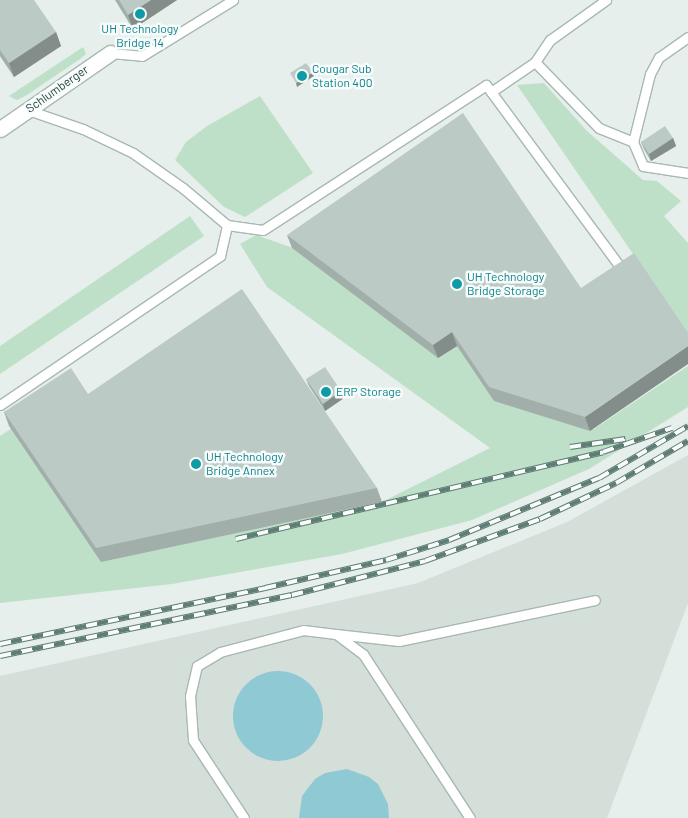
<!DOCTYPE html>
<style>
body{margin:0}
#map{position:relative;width:688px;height:818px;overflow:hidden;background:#e6efeb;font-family:Barlow,sans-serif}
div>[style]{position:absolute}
.built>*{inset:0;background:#d4dfda}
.green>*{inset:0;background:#bfe0c8}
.water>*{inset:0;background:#8ec9d4}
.round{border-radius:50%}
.roads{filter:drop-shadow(1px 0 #a8b8b2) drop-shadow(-1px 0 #a8b8b2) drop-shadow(0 1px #a8b8b2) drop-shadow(0 -1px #a8b8b2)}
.lane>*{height:9px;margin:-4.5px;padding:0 4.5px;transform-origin:4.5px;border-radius:4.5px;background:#fff}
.street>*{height:15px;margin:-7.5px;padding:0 7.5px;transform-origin:7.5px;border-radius:7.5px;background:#fff}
.rail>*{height:5.5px;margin-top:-2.75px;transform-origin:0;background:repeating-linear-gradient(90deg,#f7fbf9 0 11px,#5f7d75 0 22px);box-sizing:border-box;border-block:1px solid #5f7d75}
.wall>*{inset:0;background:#a1aea9}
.shaded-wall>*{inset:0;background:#838d89}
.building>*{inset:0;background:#bbcac4}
.dots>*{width:14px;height:14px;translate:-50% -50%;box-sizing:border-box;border:2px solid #f7fbf9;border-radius:50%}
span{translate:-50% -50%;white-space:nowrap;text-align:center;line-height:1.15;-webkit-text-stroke:5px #f7fbf9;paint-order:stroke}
.culture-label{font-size:12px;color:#0d838f}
.left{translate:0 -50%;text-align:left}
.street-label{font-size:12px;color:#24423a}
</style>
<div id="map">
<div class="built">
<i style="clip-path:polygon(688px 455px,688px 603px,607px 818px,0 818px,0 676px,418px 583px,567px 522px)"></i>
</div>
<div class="green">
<i style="clip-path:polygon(83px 47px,86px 54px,80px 59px,27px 95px,17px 100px,9px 96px)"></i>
<i style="clip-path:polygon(544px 83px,587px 131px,643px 180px,657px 181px,681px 201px,664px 216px,688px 243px,688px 334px,517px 85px)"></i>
<i style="clip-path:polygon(260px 96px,313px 173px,245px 217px,224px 207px,175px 160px,186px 142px,207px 126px)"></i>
<i style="clip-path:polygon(190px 216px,204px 236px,0 374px,0 346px)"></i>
<i style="clip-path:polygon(256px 235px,296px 249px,457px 342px,495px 401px,594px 429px,688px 366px,688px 407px,589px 469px,472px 520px,342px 554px,172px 584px,0 603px,0 436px,12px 428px,102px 559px,380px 503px,490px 448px,267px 287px,240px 244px)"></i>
</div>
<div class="water">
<i class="round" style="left:233px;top:671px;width:90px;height:90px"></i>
<i style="clip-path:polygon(347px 769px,369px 777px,378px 784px,388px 804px,389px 818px,299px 818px,302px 796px,315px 779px,325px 773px)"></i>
</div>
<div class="roads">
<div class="lane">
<i style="left:688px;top:37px;width:35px;rotate:145deg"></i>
<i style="left:659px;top:57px;width:19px;rotate:118deg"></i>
<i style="left:650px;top:74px;width:70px;rotate:104deg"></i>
<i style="left:633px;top:142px;width:26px;rotate:67deg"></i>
<i style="left:643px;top:166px;width:46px;rotate:8.8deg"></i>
<i style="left:110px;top:53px;width:32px;rotate:5deg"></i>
<i style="left:142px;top:56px;width:107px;rotate:-31.6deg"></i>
<i style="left:535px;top:62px;width:27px;rotate:-56deg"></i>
<i style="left:550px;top:40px;width:69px;rotate:-35.5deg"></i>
<i style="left:491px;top:92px;width:53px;rotate:-34.3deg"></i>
<i style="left:535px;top:62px;width:92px;rotate:45.9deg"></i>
<i style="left:599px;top:128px;width:37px;rotate:22deg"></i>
<i style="left:28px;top:110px;width:58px;rotate:19.1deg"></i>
<i style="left:83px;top:129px;width:55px;rotate:25.6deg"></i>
<i style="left:133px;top:153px;width:61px;rotate:35deg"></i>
<i style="left:183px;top:188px;width:57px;rotate:40.1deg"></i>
<i style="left:227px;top:225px;width:36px;rotate:8deg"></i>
<i style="left:263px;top:230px;width:266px;rotate:-33deg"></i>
<i style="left:486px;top:85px;width:226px;rotate:53.6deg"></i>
<i style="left:0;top:405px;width:266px;rotate:-34.1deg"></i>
<i style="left:220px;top:256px;width:32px;rotate:-77deg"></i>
<i style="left:336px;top:634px;width:63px;rotate:6.3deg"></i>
<i style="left:399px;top:641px;width:200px;rotate:-11.8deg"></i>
<i style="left:244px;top:818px;width:93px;rotate:-123.2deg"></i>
<i style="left:193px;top:740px;width:44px;rotate:-93.9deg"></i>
<i style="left:190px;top:696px;width:31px;rotate:-77deg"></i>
<i style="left:197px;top:666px;width:27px;rotate:-31deg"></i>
<i style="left:220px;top:652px;width:86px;rotate:-14.8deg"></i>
<i style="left:303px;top:630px;width:33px;rotate:7deg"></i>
<i style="left:336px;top:634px;width:34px;rotate:37deg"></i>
<i style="left:363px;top:654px;width:196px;rotate:56.9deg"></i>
</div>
<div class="street">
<i style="left:0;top:129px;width:134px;rotate:-34.6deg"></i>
</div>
</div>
<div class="rail">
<i style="left:570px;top:447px;width:56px;rotate:-8.3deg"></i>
<i style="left:236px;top:539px;width:377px;rotate:-13.3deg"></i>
<i style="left:603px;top:452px;width:73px;rotate:-19.2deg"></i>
<i style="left:0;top:644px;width:271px;rotate:-11.9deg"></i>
<i style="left:265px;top:588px;width:124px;rotate:-13deg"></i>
<i style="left:386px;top:560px;width:66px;rotate:-17.6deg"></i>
<i style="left:449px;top:540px;width:162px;rotate:-22.5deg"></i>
<i style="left:599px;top:478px;width:103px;rotate:-30.3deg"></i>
<i style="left:0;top:656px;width:298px;rotate:-11.8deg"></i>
<i style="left:292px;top:595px;width:137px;rotate:-14.3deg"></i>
<i style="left:425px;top:561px;width:122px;rotate:-20.1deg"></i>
<i style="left:540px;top:519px;width:84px;rotate:-25.3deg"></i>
<i style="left:616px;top:483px;width:83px;rotate:-30.3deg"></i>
</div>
<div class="wall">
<i style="clip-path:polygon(0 0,56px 32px,61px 46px,14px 77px,0 56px)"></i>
<i style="clip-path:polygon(115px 0,177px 0,133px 29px)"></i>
<i style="clip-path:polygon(673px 138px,676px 146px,651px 161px,644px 149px,641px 142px)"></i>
<i style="clip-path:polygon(287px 235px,581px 288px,590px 431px,494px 401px,457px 346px,438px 358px,292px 248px)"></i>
<i style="clip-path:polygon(306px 379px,344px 398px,325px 411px,309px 386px)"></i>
<i style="clip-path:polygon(88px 394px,377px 488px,382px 502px,101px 562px,9px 426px,4px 412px)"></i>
</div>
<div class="shaded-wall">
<i style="clip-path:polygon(151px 0,177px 0,133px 29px,128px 15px)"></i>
<i style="clip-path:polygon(56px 32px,61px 46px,14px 77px,9px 63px)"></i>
<i style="clip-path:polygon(313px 72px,314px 76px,297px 87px,296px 83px)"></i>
<i style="clip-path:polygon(673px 138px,676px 146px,651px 161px,649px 154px)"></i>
<i style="clip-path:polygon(452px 332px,457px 346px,438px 358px,433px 345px)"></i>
<i style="clip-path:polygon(688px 346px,688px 364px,590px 431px,585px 417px)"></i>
<i style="clip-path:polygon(341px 391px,344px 398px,325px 411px,323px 404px)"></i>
</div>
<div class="building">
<i style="clip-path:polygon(0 0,34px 0,56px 32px,9px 63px,0 50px)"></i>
<i style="clip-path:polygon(119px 0,151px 0,128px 15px)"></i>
<i style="clip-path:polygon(306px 63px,313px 72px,296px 83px,290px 73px)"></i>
<i style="clip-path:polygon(463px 113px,581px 288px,634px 253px,688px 333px,688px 346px,585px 417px,489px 387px,452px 332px,433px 345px,287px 235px)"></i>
<i style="clip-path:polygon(665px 126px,673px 138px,649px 154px,641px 142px)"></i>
<i style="clip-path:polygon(242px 289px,377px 488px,96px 548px,4px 412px,71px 368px,88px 394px)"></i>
<i style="clip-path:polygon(325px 367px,341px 391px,323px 404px,306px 379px)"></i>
</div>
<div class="dots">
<i style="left:140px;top:14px;background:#0f9aa8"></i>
<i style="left:302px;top:76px;background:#0f9aa8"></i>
<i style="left:457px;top:284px;background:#0f9aa8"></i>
<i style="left:326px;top:392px;background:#0f9aa8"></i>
<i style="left:196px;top:464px;background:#0f9aa8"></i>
</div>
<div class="culture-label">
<span style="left:140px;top:36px">UH Technology<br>Bridge 14</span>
<span class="left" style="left:312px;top:76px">Cougar Sub<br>Station 400</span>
<span class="left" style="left:467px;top:284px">UH Technology<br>Bridge Storage</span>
<span class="left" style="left:336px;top:392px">ERP Storage</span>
<span class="left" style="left:206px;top:464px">UH Technology<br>Bridge Annex</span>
</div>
<div class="street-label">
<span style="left:57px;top:89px;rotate:-35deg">Schlumberger</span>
</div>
</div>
